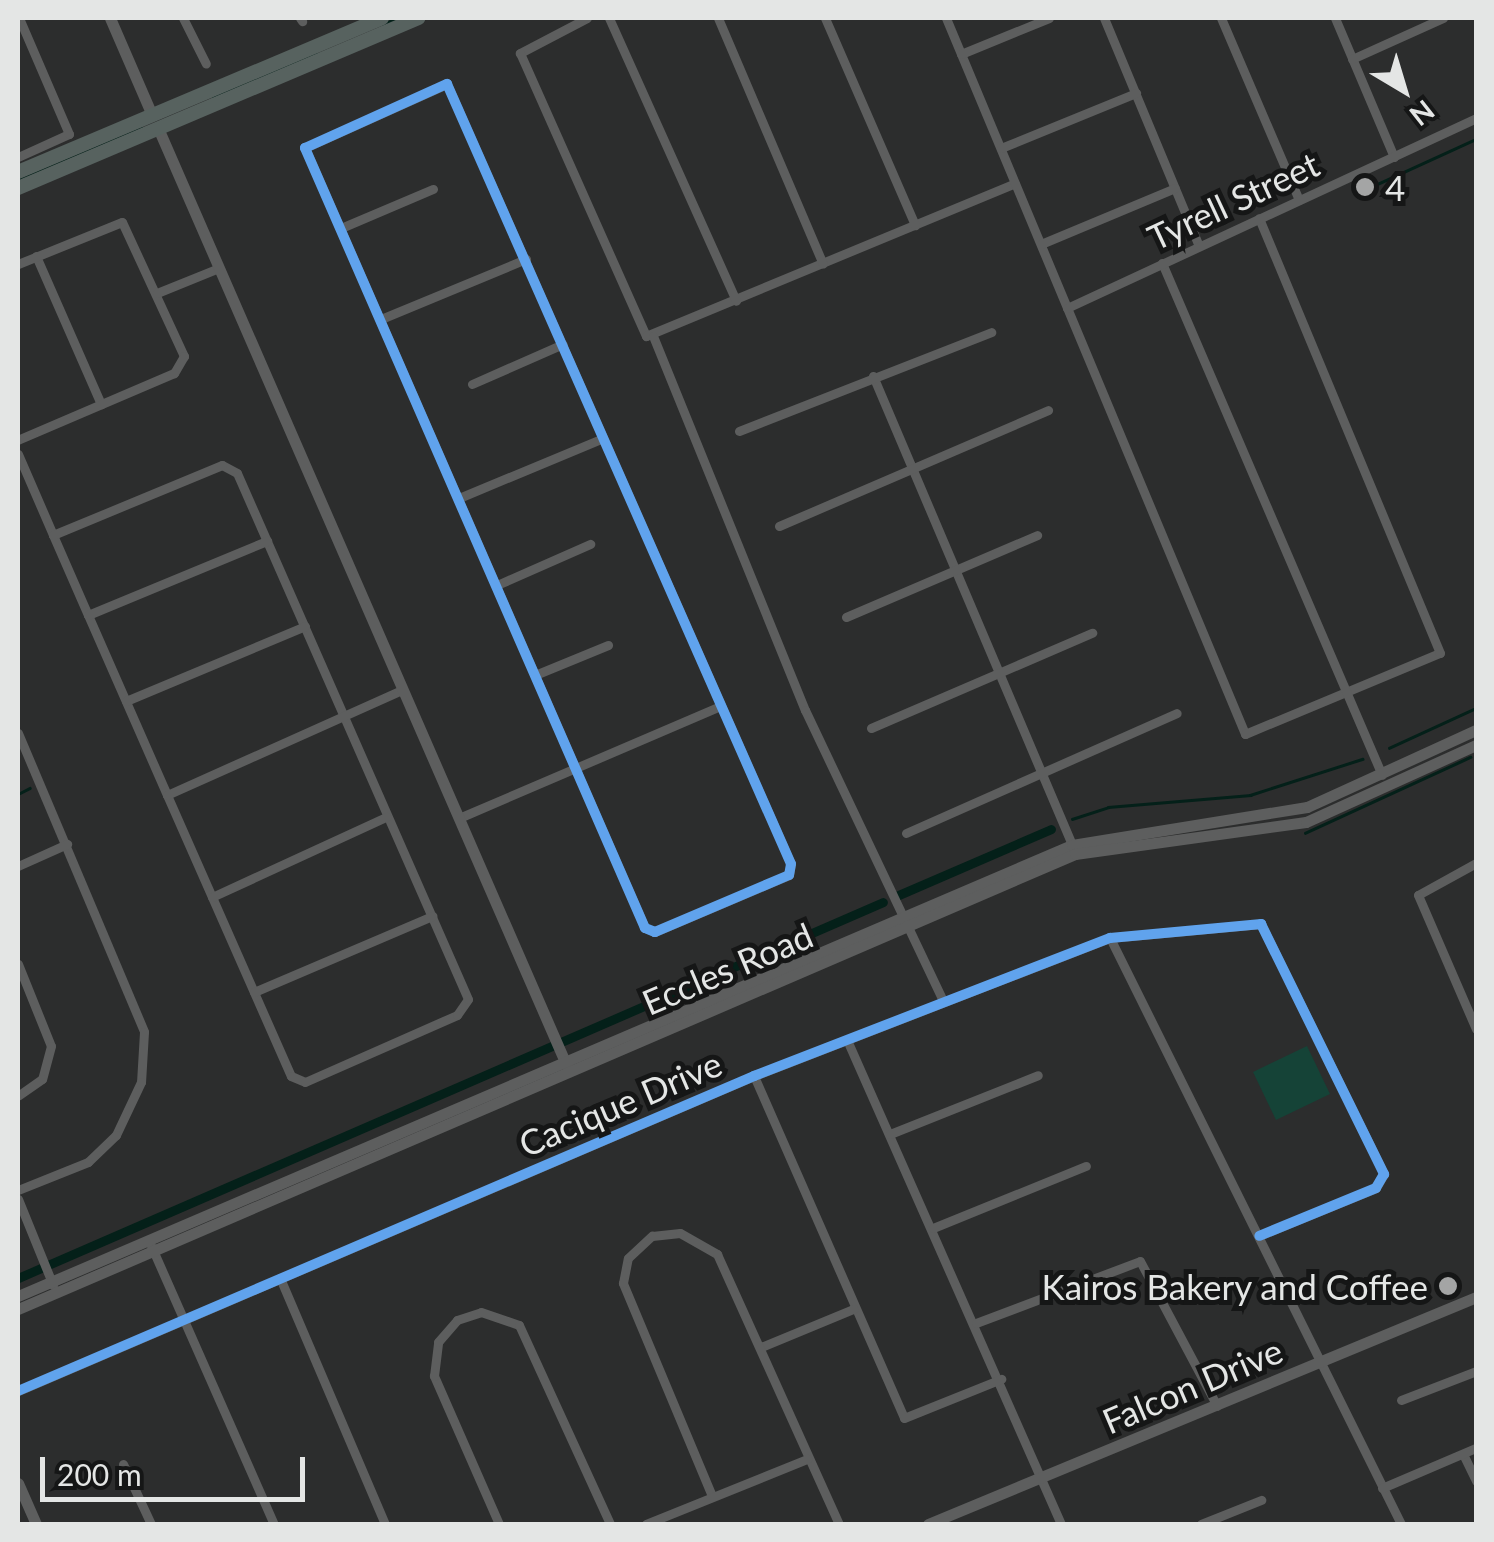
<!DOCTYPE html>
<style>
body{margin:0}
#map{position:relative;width:1494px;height:1542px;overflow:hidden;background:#2c2d2d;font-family:Lato,sans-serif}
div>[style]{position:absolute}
.green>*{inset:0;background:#154337}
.stream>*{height:2.5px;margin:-1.25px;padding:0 1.25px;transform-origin:1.25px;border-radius:1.25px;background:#042019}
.canal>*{height:9px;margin:-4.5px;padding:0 4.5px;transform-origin:4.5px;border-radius:4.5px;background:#042019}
.minor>*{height:9px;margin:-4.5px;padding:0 4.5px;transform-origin:4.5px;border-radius:4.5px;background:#5d5e5e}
.tertiary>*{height:11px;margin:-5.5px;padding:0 5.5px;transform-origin:5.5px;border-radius:5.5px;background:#5d5e5e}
.primary>*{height:14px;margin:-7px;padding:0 7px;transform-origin:7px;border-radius:7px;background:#57625f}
.cycleway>*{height:10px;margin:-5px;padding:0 5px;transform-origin:5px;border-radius:5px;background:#60a3ed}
.dots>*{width:28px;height:28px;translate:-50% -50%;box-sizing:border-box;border:5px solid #151616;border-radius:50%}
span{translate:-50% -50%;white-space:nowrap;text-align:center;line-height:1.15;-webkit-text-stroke:10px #151616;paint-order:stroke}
.poi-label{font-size:35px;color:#e4e6e5}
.left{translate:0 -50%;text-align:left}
.right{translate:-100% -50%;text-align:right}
.street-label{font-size:35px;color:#e4e6e5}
.frame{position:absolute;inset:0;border:20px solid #e4e6e5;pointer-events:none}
.north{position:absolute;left:1354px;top:40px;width:100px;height:100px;-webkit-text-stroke:8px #151616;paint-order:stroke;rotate:142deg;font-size:28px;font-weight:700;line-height:40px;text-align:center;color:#e4e6e5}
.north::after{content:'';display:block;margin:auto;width:35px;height:45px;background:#e4e6e5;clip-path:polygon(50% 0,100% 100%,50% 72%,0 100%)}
.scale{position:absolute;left:40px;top:1457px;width:265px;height:45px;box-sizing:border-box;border:5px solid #e4e6e5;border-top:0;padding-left:12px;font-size:30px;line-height:35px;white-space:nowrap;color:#e4e6e5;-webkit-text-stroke:8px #151616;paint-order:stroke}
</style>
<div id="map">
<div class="green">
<i style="clip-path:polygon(1307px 1046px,1330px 1094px,1276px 1120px,1253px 1072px)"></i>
</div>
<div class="stream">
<i style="left:383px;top:24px;width:17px;rotate:-21deg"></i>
<i style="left:213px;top:97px;width:112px;rotate:-23.1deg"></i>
<i style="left:18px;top:180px;width:134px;rotate:-22.8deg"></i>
<i style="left:1371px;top:187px;width:115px;rotate:-24.6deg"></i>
<i style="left:1389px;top:748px;width:96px;rotate:-24.7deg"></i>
<i style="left:18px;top:794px;width:13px;rotate:-27deg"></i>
<i style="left:1072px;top:819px;width:38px;rotate:-18deg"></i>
<i style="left:1108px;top:807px;width:143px;rotate:-4.8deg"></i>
<i style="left:1250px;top:795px;width:118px;rotate:-17.8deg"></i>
<i style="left:1305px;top:833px;width:182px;rotate:-24.7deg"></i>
</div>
<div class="canal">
<i style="left:894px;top:897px;width:171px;rotate:-23.4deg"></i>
<i style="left:18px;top:1278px;width:943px;rotate:-23.49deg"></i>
</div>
<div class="minor">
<i style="left:183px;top:18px;width:51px;rotate:63.4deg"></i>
<i style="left:300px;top:18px;width:4px;rotate:56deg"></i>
<i style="left:587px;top:18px;width:76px;rotate:152.4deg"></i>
<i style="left:520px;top:53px;width:310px;rotate:66deg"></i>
<i style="left:646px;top:336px;width:399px;rotate:-22.5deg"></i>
<i style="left:609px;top:18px;width:310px;rotate:65.8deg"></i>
<i style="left:718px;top:18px;width:267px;rotate:66.9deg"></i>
<i style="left:825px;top:18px;width:226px;rotate:66.5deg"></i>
<i style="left:946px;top:18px;width:776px;rotate:67.33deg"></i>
<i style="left:1245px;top:734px;width:211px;rotate:-22.6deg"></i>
<i style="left:1440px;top:653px;width:471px;rotate:-112.6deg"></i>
<i style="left:1104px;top:18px;width:247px;rotate:67.4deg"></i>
<i style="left:1221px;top:18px;width:198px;rotate:66.8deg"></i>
<i style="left:1335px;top:18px;width:151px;rotate:67deg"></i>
<i style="left:961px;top:54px;width:95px;rotate:-22.2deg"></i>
<i style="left:1352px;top:59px;width:100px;rotate:-24.3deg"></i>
<i style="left:447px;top:84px;width:852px;rotate:66.2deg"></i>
<i style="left:791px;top:864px;width:11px;rotate:100deg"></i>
<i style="left:789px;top:875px;width:146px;rotate:157deg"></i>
<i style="left:655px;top:932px;width:11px;rotate:-158deg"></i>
<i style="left:645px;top:928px;width:851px;rotate:-113.55deg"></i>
<i style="left:305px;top:148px;width:156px;rotate:-24.3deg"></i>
<i style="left:1001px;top:148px;width:146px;rotate:-22.2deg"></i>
<i style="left:18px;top:157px;width:56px;rotate:-24.3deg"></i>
<i style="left:69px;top:134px;width:126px;rotate:-113.3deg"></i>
<i style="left:341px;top:228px;width:100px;rotate:-23deg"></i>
<i style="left:1041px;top:244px;width:145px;rotate:-22.7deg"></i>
<i style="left:36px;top:256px;width:162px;rotate:66.3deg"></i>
<i style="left:1162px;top:263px;width:557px;rotate:66.75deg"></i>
<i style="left:18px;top:264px;width:112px;rotate:-22deg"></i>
<i style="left:122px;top:222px;width:148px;rotate:65.2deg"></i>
<i style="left:184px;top:356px;width:20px;rotate:120deg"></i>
<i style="left:174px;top:373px;width:170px;rotate:156.8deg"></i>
<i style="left:157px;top:293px;width:67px;rotate:-22deg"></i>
<i style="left:1067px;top:308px;width:451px;rotate:-24.9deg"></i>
<i style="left:381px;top:319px;width:157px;rotate:-22.5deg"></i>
<i style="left:653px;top:336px;width:404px;rotate:67.9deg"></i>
<i style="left:805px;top:710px;width:320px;rotate:64.6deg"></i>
<i style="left:873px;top:376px;width:512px;rotate:66.99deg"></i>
<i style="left:472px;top:384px;width:99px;rotate:-23.7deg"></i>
<i style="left:739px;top:431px;width:271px;rotate:-21.4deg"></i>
<i style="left:18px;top:454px;width:88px;rotate:66.6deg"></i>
<i style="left:53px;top:535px;width:87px;rotate:66.4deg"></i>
<i style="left:88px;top:615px;width:197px;rotate:66.3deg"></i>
<i style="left:167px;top:795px;width:307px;rotate:66.2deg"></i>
<i style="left:291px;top:1076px;width:15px;rotate:23deg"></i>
<i style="left:305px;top:1082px;width:166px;rotate:-23.8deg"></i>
<i style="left:457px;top:1015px;width:19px;rotate:-55deg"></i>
<i style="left:468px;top:999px;width:574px;rotate:-113.71deg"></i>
<i style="left:237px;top:473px;width:17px;rotate:-152deg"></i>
<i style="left:222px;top:465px;width:183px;rotate:157.5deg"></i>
<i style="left:459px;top:498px;width:156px;rotate:-22.6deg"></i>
<i style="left:779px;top:526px;width:293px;rotate:-23.3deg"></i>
<i style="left:497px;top:585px;width:102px;rotate:-23.8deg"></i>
<i style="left:88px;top:615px;width:194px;rotate:-22.5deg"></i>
<i style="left:846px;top:617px;width:208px;rotate:-23.2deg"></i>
<i style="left:535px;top:675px;width:79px;rotate:-22.3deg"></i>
<i style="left:126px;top:701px;width:194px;rotate:-22.7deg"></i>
<i style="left:871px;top:728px;width:241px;rotate:-23.3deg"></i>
<i style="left:18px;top:733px;width:324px;rotate:67.1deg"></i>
<i style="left:144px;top:1032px;width:50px;rotate:93.4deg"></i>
<i style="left:141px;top:1082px;width:59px;rotate:115.3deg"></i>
<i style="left:116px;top:1135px;width:39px;rotate:136deg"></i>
<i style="left:88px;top:1162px;width:75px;rotate:158.2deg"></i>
<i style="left:167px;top:795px;width:255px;rotate:-24.1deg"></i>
<i style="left:459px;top:818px;width:284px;rotate:-23.2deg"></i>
<i style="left:906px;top:833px;width:296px;rotate:-23.9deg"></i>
<i style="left:1476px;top:863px;width:66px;rotate:151.1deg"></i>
<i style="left:1418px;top:895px;width:146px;rotate:66.6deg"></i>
<i style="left:18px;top:866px;width:54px;rotate:-24.2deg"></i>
<i style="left:212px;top:897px;width:192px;rotate:-24.7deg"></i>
<i style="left:1110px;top:938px;width:654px;rotate:63.59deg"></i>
<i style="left:18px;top:964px;width:88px;rotate:68.1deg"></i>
<i style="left:51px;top:1046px;width:34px;rotate:105deg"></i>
<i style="left:42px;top:1079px;width:29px;rotate:145deg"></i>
<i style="left:254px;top:992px;width:194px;rotate:-23.1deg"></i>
<i style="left:847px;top:1040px;width:529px;rotate:66.15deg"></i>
<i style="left:754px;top:1076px;width:373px;rotate:66.3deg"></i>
<i style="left:904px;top:1418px;width:105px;rotate:-21.9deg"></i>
<i style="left:890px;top:1134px;width:159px;rotate:-21.7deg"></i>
<i style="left:18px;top:1199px;width:93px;rotate:67.9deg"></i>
<i style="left:933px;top:1228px;width:165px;rotate:-22.1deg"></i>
<i style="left:149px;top:1241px;width:309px;rotate:66.2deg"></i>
<i style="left:280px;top:1278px;width:267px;rotate:66.9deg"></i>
<i style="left:976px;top:1323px;width:175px;rotate:-20.7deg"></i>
<i style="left:1140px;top:1261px;width:164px;rotate:62deg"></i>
<i style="left:761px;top:1347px;width:100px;rotate:-22.4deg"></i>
<i style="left:18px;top:1391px;width:801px;rotate:-23.17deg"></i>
<i style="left:754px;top:1076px;width:382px;rotate:-21.2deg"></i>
<i style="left:1110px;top:938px;width:152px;rotate:-5.3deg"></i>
<i style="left:1261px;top:924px;width:279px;rotate:63.8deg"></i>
<i style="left:1384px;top:1174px;width:16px;rotate:120deg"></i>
<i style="left:1376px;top:1188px;width:126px;rotate:157.7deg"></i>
<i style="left:1401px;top:1400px;width:80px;rotate:-21.1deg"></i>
<i style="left:1463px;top:1454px;width:30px;rotate:64deg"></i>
<i style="left:123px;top:1464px;width:66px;rotate:65deg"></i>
<i style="left:1382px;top:1488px;width:102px;rotate:-23.1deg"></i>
<i style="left:712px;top:1496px;width:231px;rotate:-112.7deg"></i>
<i style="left:623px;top:1283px;width:25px;rotate:-79deg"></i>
<i style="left:628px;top:1258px;width:33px;rotate:-43deg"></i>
<i style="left:652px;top:1236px;width:28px;rotate:-6deg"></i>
<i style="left:680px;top:1233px;width:43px;rotate:29.6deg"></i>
<i style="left:717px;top:1254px;width:296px;rotate:65.7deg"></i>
<i style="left:499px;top:1524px;width:162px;rotate:-113.7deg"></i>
<i style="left:434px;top:1376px;width:34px;rotate:-83deg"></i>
<i style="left:438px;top:1342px;width:29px;rotate:-49deg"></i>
<i style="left:457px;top:1320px;width:25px;rotate:-18deg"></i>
<i style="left:481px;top:1312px;width:40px;rotate:18.9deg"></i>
<i style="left:519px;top:1325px;width:219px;rotate:65.4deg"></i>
<i style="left:646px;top:1524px;width:174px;rotate:-22deg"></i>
<i style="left:1201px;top:1524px;width:65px;rotate:-21.8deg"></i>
</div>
<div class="tertiary">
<i style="left:110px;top:18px;width:106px;rotate:66.6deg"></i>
<i style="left:158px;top:128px;width:1021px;rotate:66.45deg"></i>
<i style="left:18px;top:1296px;width:1146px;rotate:-23.17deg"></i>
<i style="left:1072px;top:845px;width:238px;rotate:-9.2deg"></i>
<i style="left:1307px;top:807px;width:186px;rotate:-24.5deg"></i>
<i style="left:18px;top:1309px;width:1151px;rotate:-23.29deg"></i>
<i style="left:1075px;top:854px;width:233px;rotate:-7.9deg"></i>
<i style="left:1306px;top:822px;width:187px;rotate:-24.4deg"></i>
<i style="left:18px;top:1483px;width:45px;rotate:66.3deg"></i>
<i style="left:928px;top:1524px;width:593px;rotate:-22.5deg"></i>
</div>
<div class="primary">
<i style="left:18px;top:172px;width:395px;rotate:-22.9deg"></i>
<i style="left:18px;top:188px;width:435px;rotate:-23deg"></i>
</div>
<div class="cycleway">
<i style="left:447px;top:84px;width:852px;rotate:66.2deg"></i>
<i style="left:791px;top:864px;width:11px;rotate:100deg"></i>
<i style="left:789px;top:875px;width:146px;rotate:157deg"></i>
<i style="left:655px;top:932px;width:11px;rotate:-158deg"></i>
<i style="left:645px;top:928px;width:851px;rotate:-113.55deg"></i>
<i style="left:305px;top:148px;width:156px;rotate:-24.3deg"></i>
<i style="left:18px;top:1391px;width:801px;rotate:-23.17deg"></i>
<i style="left:754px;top:1076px;width:382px;rotate:-21.2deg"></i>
<i style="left:1110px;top:938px;width:152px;rotate:-5.3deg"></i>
<i style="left:1261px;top:924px;width:279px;rotate:63.8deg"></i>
<i style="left:1384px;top:1174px;width:16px;rotate:120deg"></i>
<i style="left:1376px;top:1188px;width:126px;rotate:157.7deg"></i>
</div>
<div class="dots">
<i style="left:1365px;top:187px;background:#a4a5a5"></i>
<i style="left:1448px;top:1286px;background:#a4a5a5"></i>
</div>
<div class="poi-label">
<span class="left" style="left:1385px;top:187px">4</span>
<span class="right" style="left:1428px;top:1286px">Kairos Bakery and Coffee</span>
</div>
<div class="street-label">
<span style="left:1233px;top:200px;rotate:-25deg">Tyrell Street</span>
<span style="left:727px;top:968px;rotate:-23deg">Eccles Road</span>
<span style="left:620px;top:1103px;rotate:-23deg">Cacique Drive</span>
<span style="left:1192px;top:1385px;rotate:-23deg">Falcon Drive</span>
</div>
<div class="frame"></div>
<div class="north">N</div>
<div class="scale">200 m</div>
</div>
